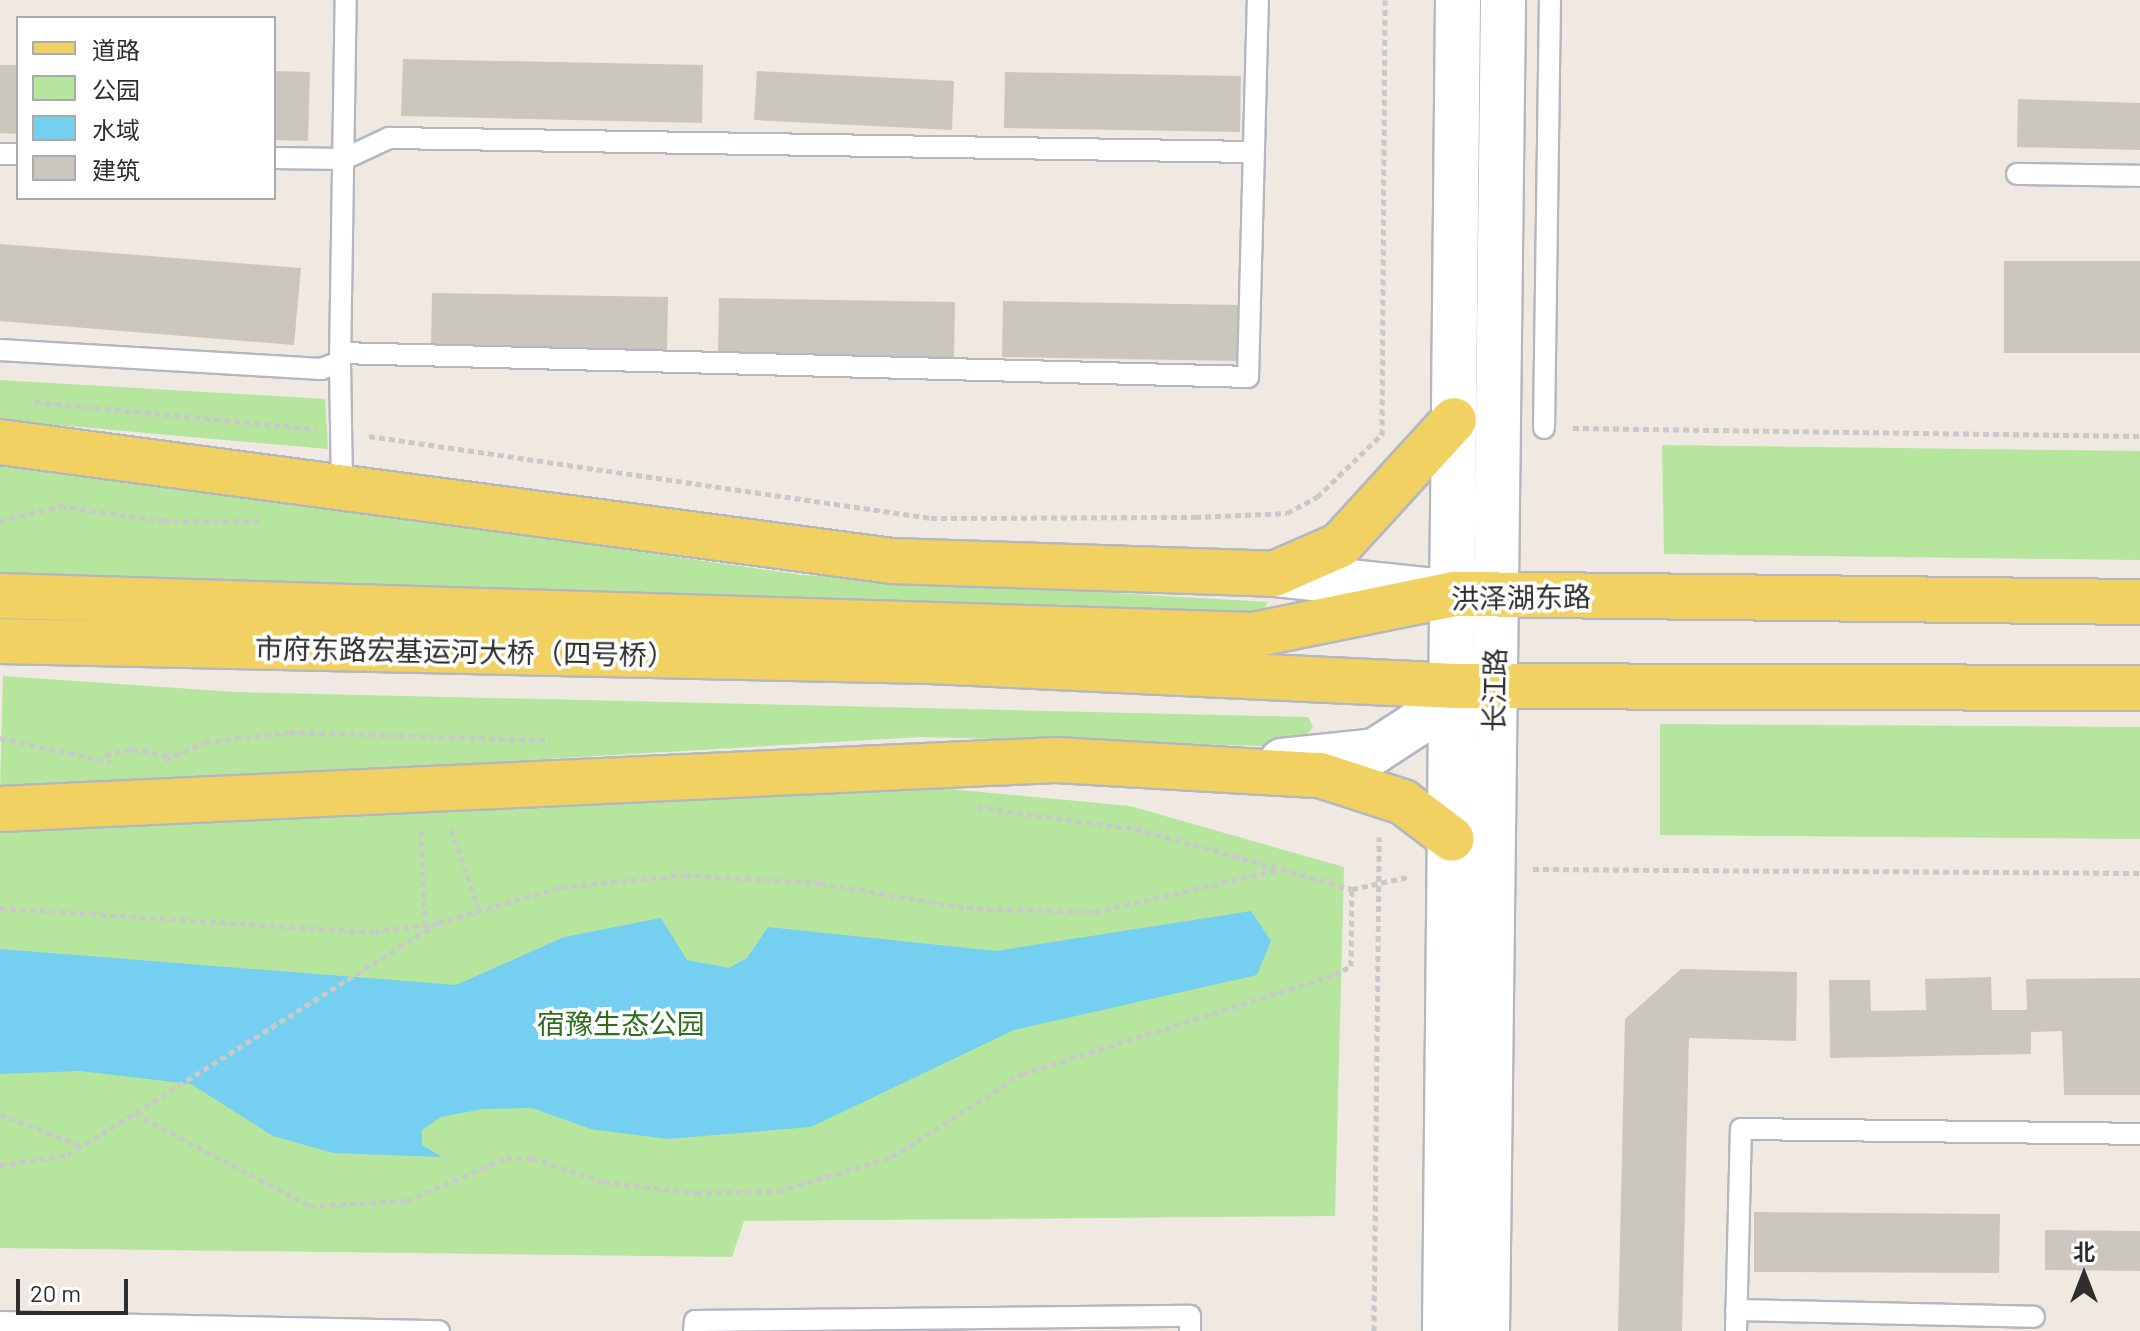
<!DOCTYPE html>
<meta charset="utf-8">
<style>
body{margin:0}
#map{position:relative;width:2140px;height:1331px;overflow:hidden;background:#efe9e1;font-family:Barlow,"Noto Sans SC",sans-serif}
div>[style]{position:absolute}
.green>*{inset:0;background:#b6e59e}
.water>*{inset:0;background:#75cff0}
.building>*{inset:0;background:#cbc7bf}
.path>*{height:5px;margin-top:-2.5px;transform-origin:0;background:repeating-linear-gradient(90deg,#c9c9c9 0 6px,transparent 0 10px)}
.roads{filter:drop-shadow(2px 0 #b4b7c1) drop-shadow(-2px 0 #b4b7c1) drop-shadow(0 2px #b4b7c1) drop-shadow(0 -2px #b4b7c1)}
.service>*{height:20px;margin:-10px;padding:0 10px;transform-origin:10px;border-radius:10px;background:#fff}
.tertiary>*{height:44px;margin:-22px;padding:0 22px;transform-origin:22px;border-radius:22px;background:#fff}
.primary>*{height:44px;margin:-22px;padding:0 22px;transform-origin:22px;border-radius:22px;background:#f2d163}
span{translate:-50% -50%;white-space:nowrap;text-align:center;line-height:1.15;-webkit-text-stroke:7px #fff;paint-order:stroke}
.street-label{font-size:28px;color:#2e2e2e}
.park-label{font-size:28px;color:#2c6e1b}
.legend{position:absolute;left:16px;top:16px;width:260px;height:184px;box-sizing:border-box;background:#fff;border:2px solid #ababab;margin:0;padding:10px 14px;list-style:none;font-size:24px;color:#2e2e2e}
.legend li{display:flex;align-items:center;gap:16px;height:40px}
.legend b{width:40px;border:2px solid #ababab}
.north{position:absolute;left:2044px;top:1235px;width:80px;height:80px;-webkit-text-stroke:6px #fff;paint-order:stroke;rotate:0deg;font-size:22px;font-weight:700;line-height:32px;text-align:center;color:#2e2e2e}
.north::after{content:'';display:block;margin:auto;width:28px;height:36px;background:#2e2e2e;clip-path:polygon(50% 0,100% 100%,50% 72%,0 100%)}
.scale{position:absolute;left:16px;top:1279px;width:112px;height:36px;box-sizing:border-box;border:4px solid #2e2e2e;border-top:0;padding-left:10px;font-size:24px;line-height:28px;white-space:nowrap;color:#2e2e2e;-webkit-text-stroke:6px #fff;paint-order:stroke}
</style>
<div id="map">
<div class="green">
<i style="clip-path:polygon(0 380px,325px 399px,328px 449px,0 420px)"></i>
<i style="clip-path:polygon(1662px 445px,2140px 451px,2140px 560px,1664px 554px)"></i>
<i style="clip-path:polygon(0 461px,803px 575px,1268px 602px,1256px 624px,0 572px)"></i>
<i style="clip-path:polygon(3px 676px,235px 692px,1308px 717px,1313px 727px,1298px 747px,920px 737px,0 791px)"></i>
<i style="clip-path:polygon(1660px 724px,2140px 727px,2140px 839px,1660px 835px)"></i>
<i style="clip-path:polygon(918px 786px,1130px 806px,1344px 867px,1335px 1216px,744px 1221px,732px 1257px,0 1248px,0 831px)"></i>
</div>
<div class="water">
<i style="clip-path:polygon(1251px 911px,1271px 941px,1257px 975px,1014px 1030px,811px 1127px,667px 1139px,591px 1129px,532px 1108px,483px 1109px,441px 1117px,422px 1130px,422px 1145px,442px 1157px,333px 1153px,273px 1136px,191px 1084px,79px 1071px,0 1074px,0 949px,456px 985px,564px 937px,661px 918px,687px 960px,729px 968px,747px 958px,768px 927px,996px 951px)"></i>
</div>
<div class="building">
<i style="clip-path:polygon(403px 59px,703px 65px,702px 123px,401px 116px)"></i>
<i style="clip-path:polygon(0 65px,18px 65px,18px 134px,0 133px)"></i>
<i style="clip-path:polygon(274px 71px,310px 72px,308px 141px,274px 140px)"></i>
<i style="clip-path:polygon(757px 71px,954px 81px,952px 130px,754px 120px)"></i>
<i style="clip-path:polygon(1005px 72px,1241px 76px,1240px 132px,1004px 128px)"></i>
<i style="clip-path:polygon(2018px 99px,2140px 103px,2140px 150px,2017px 147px)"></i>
<i style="clip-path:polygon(0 244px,301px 268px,294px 345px,0 321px)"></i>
<i style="clip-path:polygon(2004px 261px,2140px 261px,2140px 353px,2004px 353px)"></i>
<i style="clip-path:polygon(432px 293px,668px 297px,667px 353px,431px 349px)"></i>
<i style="clip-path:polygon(719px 298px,955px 302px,954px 358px,718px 353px)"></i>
<i style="clip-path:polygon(1003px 301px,1239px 305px,1239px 361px,1002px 357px)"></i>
<i style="clip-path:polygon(1681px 969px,1797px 972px,1796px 1041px,1689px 1038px,1682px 1331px,1618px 1331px,1625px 1019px)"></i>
<i style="clip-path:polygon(1991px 977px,1992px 1010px,2027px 1010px,2026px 979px,2140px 978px,2140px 1095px,2064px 1095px,2062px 1031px,2031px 1032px,2031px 1054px,1830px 1058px,1829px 980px,1870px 980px,1871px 1011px,1926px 1010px,1925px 979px)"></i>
<i style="clip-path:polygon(1754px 1212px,2000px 1214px,1999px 1273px,1754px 1272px)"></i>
<i style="clip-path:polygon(2045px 1230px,2140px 1231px,2140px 1271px,2045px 1270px)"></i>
</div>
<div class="path">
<i style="left:35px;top:402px;width:282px;rotate:5.5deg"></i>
<i style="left:1573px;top:428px;width:567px;rotate:0.81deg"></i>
<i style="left:1382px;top:435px;width:435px;rotate:-89.6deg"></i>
<i style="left:369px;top:436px;width:568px;rotate:8.3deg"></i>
<i style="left:931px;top:518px;width:264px;rotate:-0.2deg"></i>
<i style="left:1195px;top:517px;width:92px;rotate:-2.5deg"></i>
<i style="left:1287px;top:513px;width:34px;rotate:-28deg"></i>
<i style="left:1317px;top:497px;width:92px;rotate:-44.1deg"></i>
<i style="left:0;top:521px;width:62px;rotate:-14deg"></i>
<i style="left:60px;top:506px;width:104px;rotate:8.3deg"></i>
<i style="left:163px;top:521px;width:97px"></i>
<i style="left:0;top:738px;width:114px;rotate:12.2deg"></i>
<i style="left:105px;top:755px;width:28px;rotate:-13deg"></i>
<i style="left:132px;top:749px;width:38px;rotate:11deg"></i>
<i style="left:165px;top:760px;width:44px;rotate:-24.2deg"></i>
<i style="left:205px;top:742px;width:85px;rotate:-6.8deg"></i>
<i style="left:289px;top:732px;width:261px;rotate:1.8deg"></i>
<i style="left:977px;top:807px;width:161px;rotate:7.9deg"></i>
<i style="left:1136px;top:829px;width:224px;rotate:15.5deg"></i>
<i style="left:1352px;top:889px;width:57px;rotate:-12.1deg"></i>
<i style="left:451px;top:829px;width:83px;rotate:71.1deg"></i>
<i style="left:421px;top:831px;width:95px;rotate:87.6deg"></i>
<i style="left:1533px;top:869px;width:607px;rotate:0.38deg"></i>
<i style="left:0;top:908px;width:374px;rotate:3.7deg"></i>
<i style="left:373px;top:932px;width:66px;rotate:-7.9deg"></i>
<i style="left:438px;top:923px;width:128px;rotate:-16.3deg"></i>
<i style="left:561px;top:887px;width:125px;rotate:-5.5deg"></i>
<i style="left:685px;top:875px;width:135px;rotate:3.4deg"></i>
<i style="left:820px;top:883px;width:149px;rotate:9.7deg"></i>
<i style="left:967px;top:908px;width:128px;rotate:1.8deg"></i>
<i style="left:1095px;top:912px;width:187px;rotate:-13deg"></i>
<i style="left:0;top:1114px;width:88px;rotate:21.3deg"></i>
<i style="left:135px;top:1114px;width:198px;rotate:27.7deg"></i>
<i style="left:310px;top:1206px;width:97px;rotate:-3deg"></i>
<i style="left:407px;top:1201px;width:108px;rotate:-23.5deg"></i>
<i style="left:506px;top:1158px;width:26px"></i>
<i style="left:532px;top:1158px;width:76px;rotate:18.4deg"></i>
<i style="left:604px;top:1182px;width:93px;rotate:6.8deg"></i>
<i style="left:696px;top:1193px;width:82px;rotate:-1.4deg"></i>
<i style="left:778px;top:1191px;width:119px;rotate:-16.6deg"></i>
<i style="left:892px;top:1157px;width:154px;rotate:-32.6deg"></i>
<i style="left:1022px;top:1074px;width:327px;rotate:-17.6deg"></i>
<i style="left:1334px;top:975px;width:19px;rotate:-28deg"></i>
<i style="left:1351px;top:966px;width:77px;rotate:-89.3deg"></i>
<i style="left:0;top:1165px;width:69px;rotate:-8.4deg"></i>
<i style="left:68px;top:1155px;width:431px;rotate:-32.1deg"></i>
<i style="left:1374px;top:1331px;width:494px;rotate:-89.4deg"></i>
</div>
<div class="roads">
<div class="service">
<i style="left:0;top:154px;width:18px"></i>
<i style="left:274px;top:158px;width:70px;rotate:0.8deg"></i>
<i style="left:344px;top:159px;width:50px;rotate:-25deg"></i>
<i style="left:389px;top:138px;width:864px;rotate:0.93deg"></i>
<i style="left:2017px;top:174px;width:123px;rotate:0.9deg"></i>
<i style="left:0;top:350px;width:322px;rotate:3.4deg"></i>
<i style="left:321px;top:369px;width:20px;rotate:-20deg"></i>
<i style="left:340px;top:362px;width:362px;rotate:-89.1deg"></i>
<i style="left:340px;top:353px;width:908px;rotate:1.51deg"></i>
<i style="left:1248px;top:377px;width:377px;rotate:-88.5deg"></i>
<i style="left:340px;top:362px;width:121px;rotate:89.1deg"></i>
<i style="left:1544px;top:428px;width:428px;rotate:-89.2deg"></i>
<i style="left:1736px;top:1310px;width:298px;rotate:1.3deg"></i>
<i style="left:0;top:1322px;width:439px;rotate:1.2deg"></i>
<i style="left:694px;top:1331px;width:10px;rotate:-84deg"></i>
<i style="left:695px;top:1321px;width:495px;rotate:-0.6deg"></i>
<i style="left:1190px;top:1316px;width:15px;rotate:90deg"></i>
<i style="left:1736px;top:1331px;width:202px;rotate:-88.6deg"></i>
<i style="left:1741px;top:1129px;width:399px;rotate:0.7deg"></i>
</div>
<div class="tertiary">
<i style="left:1274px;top:574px;width:172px;rotate:6deg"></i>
<i style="left:1282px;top:761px;width:94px;rotate:-6.1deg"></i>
<i style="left:1375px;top:751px;width:48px;rotate:-33deg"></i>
<i style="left:1415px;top:725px;width:56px;rotate:-44.3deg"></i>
<i style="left:1445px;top:1331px;width:1331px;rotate:-89.44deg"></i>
<i style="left:1487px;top:1331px;width:1331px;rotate:-89.31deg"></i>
</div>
<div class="primary">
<i style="left:0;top:442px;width:900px;rotate:7.6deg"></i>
<i style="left:892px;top:561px;width:382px;rotate:1.9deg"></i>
<i style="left:1274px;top:574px;width:72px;rotate:-23.7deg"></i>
<i style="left:1340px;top:545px;width:169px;rotate:-47.6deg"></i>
<i style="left:0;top:596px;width:1254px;rotate:1.78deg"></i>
<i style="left:1253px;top:635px;width:206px;rotate:-11.5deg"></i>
<i style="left:1455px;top:594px;width:685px;rotate:0.67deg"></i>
<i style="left:0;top:641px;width:930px;rotate:1.23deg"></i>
<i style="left:930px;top:661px;width:526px;rotate:2.73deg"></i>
<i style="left:1455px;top:686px;width:685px;rotate:0.17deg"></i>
<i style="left:0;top:809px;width:1057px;rotate:-2.66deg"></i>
<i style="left:1056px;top:760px;width:264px;rotate:3.3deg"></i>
<i style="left:1320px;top:775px;width:87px;rotate:18deg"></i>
<i style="left:1403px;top:802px;width:61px;rotate:37.1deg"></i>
</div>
</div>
<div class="street-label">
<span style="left:1521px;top:597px;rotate:-1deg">洪泽湖东路</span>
<span style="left:465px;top:651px;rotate:1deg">市府东路宏基运河大桥（四号桥）</span>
<span style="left:1494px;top:690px;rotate:-89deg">长江路</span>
</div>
<div class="park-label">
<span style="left:621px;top:1023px">宿豫生态公园</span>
</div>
<ul class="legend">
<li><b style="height:10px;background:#f2d163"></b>道路</li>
<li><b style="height:22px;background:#b6e59e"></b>公园</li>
<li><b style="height:22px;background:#75cff0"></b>水域</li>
<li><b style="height:22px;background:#cbc7bf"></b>建筑</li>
</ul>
<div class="north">北</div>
<div class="scale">20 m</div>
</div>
